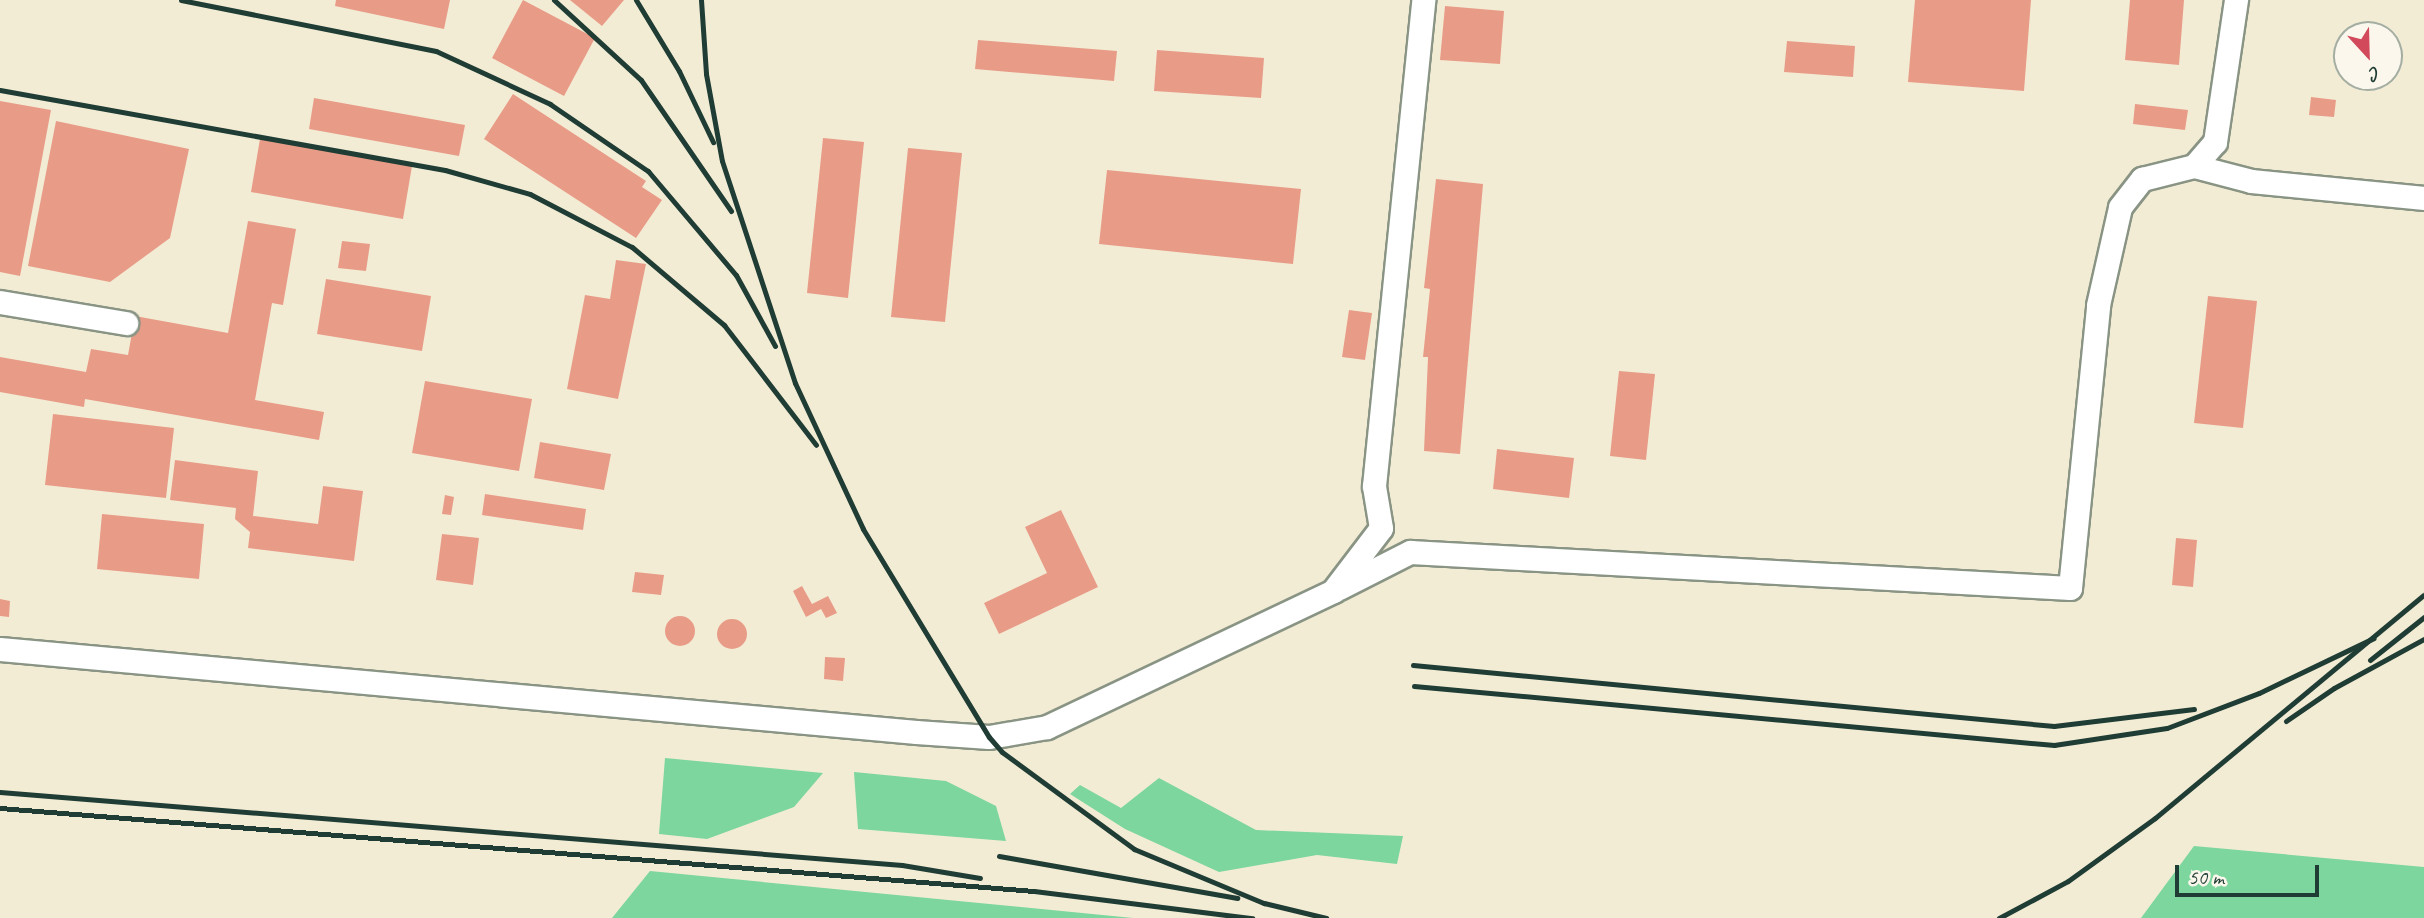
<!DOCTYPE html>
<meta charset="utf-8">
<style>
body{margin:0}
#map{position:relative;width:2424px;height:918px;overflow:hidden;background:#f3ecd5;font-family:Caveat,sans-serif}
div>[style]{position:absolute}
.green>*{inset:0;background:#7cd69d}
.building>*{inset:0;background:#e89c88}
.round{border-radius:50%}
.roads{filter:drop-shadow(2px 0 #899484) drop-shadow(-2px 0 #899484) drop-shadow(0 2px #899484) drop-shadow(0 -2px #899484)}
.minor>*{height:23px;margin:-11.5px;padding:0 11.5px;transform-origin:11.5px;border-radius:11.5px;background:#fff}
.rail>*{height:5px;margin:-2.5px;padding:0 2.5px;transform-origin:2.5px;border-radius:2.5px;background:#1f3d34}
span{translate:-50% -50%;white-space:nowrap;text-align:center;line-height:1.15;-webkit-text-stroke:6px #fbf7ec;paint-order:stroke}
.north{position:absolute;left:2333px;top:21px;width:70px;height:70px;box-sizing:border-box;background:#fbf7ec;border:2px solid #a3ada2;border-radius:50%;rotate:158deg;font-size:19px;font-weight:700;line-height:28px;text-align:center;color:#1f3d34}
.north::after{content:'';display:block;margin:auto;width:24px;height:32px;background:#d1495b;clip-path:polygon(50% 0,100% 100%,50% 72%,0 100%)}
.scale{position:absolute;left:2175px;top:865px;width:144px;height:32px;box-sizing:border-box;border:4px solid #1f3d34;border-top:0;padding-left:9px;font-size:21px;line-height:24px;white-space:nowrap;color:#1f3d34;-webkit-text-stroke:5px #fbf7ec;paint-order:stroke}
</style>
<div id="map">
<div class="green">
<i style="clip-path:polygon(665px 758px,823px 773px,794px 807px,707px 839px,659px 834px)"></i>
<i style="clip-path:polygon(854px 772px,946px 781px,996px 806px,1006px 841px,858px 829px)"></i>
<i style="clip-path:polygon(1159px 778px,1256px 830px,1403px 836px,1397px 864px,1317px 855px,1219px 872px,1125px 829px,1070px 794px,1080px 785px,1121px 808px)"></i>
<i style="clip-path:polygon(2194px 846px,2424px 867px,2424px 918px,2141px 918px)"></i>
<i style="clip-path:polygon(650px 871px,1133px 918px,612px 918px)"></i>
</div>
<div class="building">
<i style="clip-path:polygon(336px 0,450px 0,444px 29px,335px 6px)"></i>
<i style="clip-path:polygon(523px 0,595px 38px,564px 96px,492px 58px)"></i>
<i style="clip-path:polygon(570px 0,624px 0,602px 26px)"></i>
<i style="clip-path:polygon(1915px 0,2031px 0,2024px 91px,1908px 82px)"></i>
<i style="clip-path:polygon(2130px 0,2184px 0,2179px 65px,2125px 60px)"></i>
<i style="clip-path:polygon(1445px 6px,1504px 11px,1500px 64px,1440px 60px)"></i>
<i style="clip-path:polygon(978px 40px,1117px 51px,1114px 81px,975px 69px)"></i>
<i style="clip-path:polygon(1787px 41px,1855px 46px,1853px 77px,1784px 72px)"></i>
<i style="clip-path:polygon(1157px 50px,1264px 58px,1261px 98px,1154px 91px)"></i>
<i style="clip-path:polygon(513px 94px,646px 181px,642px 187px,662px 200px,636px 238px,484px 139px)"></i>
<i style="clip-path:polygon(2311px 97px,2336px 100px,2334px 117px,2309px 115px)"></i>
<i style="clip-path:polygon(314px 98px,465px 125px,459px 156px,309px 129px)"></i>
<i style="clip-path:polygon(0 101px,51px 110px,20px 276px,0 272px)"></i>
<i style="clip-path:polygon(2135px 104px,2188px 110px,2185px 130px,2133px 124px)"></i>
<i style="clip-path:polygon(56px 121px,189px 149px,170px 238px,110px 282px,28px 266px)"></i>
<i style="clip-path:polygon(823px 138px,864px 142px,848px 298px,807px 293px)"></i>
<i style="clip-path:polygon(260px 139px,412px 166px,403px 219px,251px 192px)"></i>
<i style="clip-path:polygon(908px 148px,962px 153px,945px 322px,891px 317px)"></i>
<i style="clip-path:polygon(1107px 170px,1301px 189px,1293px 264px,1099px 244px)"></i>
<i style="clip-path:polygon(1436px 179px,1483px 184px,1460px 454px,1424px 451px,1428px 357px,1423px 357px,1430px 289px,1424px 288px)"></i>
<i style="clip-path:polygon(248px 221px,296px 229px,283px 305px,272px 303px,255px 400px,324px 412px,319px 440px,85px 399px,84px 407px,0 392px,0 357px,86px 372px,91px 349px,128px 355px,135px 316px,228px 333px)"></i>
<i style="clip-path:polygon(342px 241px,370px 244px,366px 271px,338px 268px)"></i>
<i style="clip-path:polygon(616px 260px,646px 264px,618px 399px,567px 389px,585px 295px,610px 299px)"></i>
<i style="clip-path:polygon(326px 279px,431px 296px,422px 351px,317px 334px)"></i>
<i style="clip-path:polygon(2208px 296px,2257px 301px,2243px 428px,2194px 423px)"></i>
<i style="clip-path:polygon(1349px 310px,1372px 313px,1365px 360px,1342px 357px)"></i>
<i style="clip-path:polygon(1619px 371px,1655px 374px,1646px 460px,1610px 456px)"></i>
<i style="clip-path:polygon(425px 381px,532px 399px,519px 471px,412px 453px)"></i>
<i style="clip-path:polygon(53px 414px,174px 428px,166px 498px,45px 485px)"></i>
<i style="clip-path:polygon(540px 442px,611px 454px,604px 490px,534px 478px)"></i>
<i style="clip-path:polygon(1497px 449px,1574px 458px,1569px 498px,1493px 489px)"></i>
<i style="clip-path:polygon(175px 460px,258px 471px,253px 516px,318px 524px,323px 486px,363px 491px,354px 561px,248px 548px,250px 532px,235px 519px,236px 508px,170px 500px)"></i>
<i style="clip-path:polygon(485px 494px,586px 509px,583px 530px,482px 515px)"></i>
<i style="clip-path:polygon(445px 495px,454px 497px,451px 515px,442px 514px)"></i>
<i style="clip-path:polygon(1061px 510px,1098px 587px,999px 634px,984px 603px,1047px 573px,1025px 527px)"></i>
<i style="clip-path:polygon(102px 514px,204px 524px,199px 579px,97px 569px)"></i>
<i style="clip-path:polygon(442px 534px,479px 538px,473px 585px,436px 580px)"></i>
<i style="clip-path:polygon(2176px 538px,2197px 540px,2193px 587px,2172px 585px)"></i>
<i style="clip-path:polygon(635px 572px,664px 575px,661px 595px,632px 592px)"></i>
<i style="clip-path:polygon(802px 586px,812px 604px,828px 596px,837px 613px,826px 618px,821px 609px,806px 617px,793px 591px)"></i>
<i style="clip-path:polygon(0 599px,10px 601px,9px 617px,0 616px)"></i>
<i class="round" style="left:665px;top:616px;width:30px;height:30px"></i>
<i class="round" style="left:717px;top:619px;width:30px;height:30px"></i>
<i style="clip-path:polygon(825px 657px,845px 658px,843px 681px,824px 679px)"></i>
</div>
<div class="roads">
<div class="minor">
<i style="left:2194px;top:166px;width:59px;rotate:14.7deg"></i>
<i style="left:2251px;top:181px;width:174px;rotate:5.6deg"></i>
<i style="left:0;top:302px;width:128px;rotate:9.5deg"></i>
<i style="left:1339px;top:588px;width:80px;rotate:-26.9deg"></i>
<i style="left:1410px;top:552px;width:661px;rotate:3.12deg"></i>
<i style="left:2070px;top:588px;width:284px;rotate:-84.3deg"></i>
<i style="left:2098px;top:305px;width:100px;rotate:-77.3deg"></i>
<i style="left:2120px;top:207px;width:36px;rotate:-52deg"></i>
<i style="left:2142px;top:179px;width:54px;rotate:-14deg"></i>
<i style="left:2194px;top:166px;width:32px;rotate:-49deg"></i>
<i style="left:2215px;top:142px;width:144px;rotate:-81.6deg"></i>
<i style="left:0;top:649px;width:920px;rotate:5.18deg"></i>
<i style="left:916px;top:732px;width:73px;rotate:3.9deg"></i>
<i style="left:989px;top:737px;width:59px;rotate:-9.8deg"></i>
<i style="left:1047px;top:727px;width:317px;rotate:-25.4deg"></i>
<i style="left:1333px;top:591px;width:79px;rotate:-52.7deg"></i>
<i style="left:1381px;top:528px;width:43px;rotate:-99.5deg"></i>
<i style="left:1374px;top:486px;width:488px;rotate:-84.2deg"></i>
</div>
</div>
<div class="rail">
<i style="left:181px;top:0;width:260px;rotate:11.3deg"></i>
<i style="left:436px;top:51px;width:126px;rotate:24.9deg"></i>
<i style="left:550px;top:104px;width:119px;rotate:34.4deg"></i>
<i style="left:648px;top:171px;width:136px;rotate:49.8deg"></i>
<i style="left:736px;top:275px;width:81px;rotate:61.2deg"></i>
<i style="left:554px;top:0;width:118px;rotate:42.6deg"></i>
<i style="left:641px;top:80px;width:159px;rotate:55.5deg"></i>
<i style="left:636px;top:0;width:83px;rotate:58.8deg"></i>
<i style="left:679px;top:71px;width:79px;rotate:64.4deg"></i>
<i style="left:701px;top:0;width:74px;rotate:86.1deg"></i>
<i style="left:706px;top:74px;width:88px;rotate:79.6deg"></i>
<i style="left:722px;top:161px;width:234px;rotate:71.8deg"></i>
<i style="left:795px;top:383px;width:161px;rotate:65deg"></i>
<i style="left:863px;top:529px;width:243px;rotate:58.8deg"></i>
<i style="left:989px;top:737px;width:20px;rotate:49deg"></i>
<i style="left:1002px;top:752px;width:164px;rotate:36.3deg"></i>
<i style="left:1134px;top:849px;width:141px;rotate:22.6deg"></i>
<i style="left:1264px;top:903px;width:64px;rotate:13.6deg"></i>
<i style="left:0;top:90px;width:452px;rotate:10.2deg"></i>
<i style="left:445px;top:170px;width:88px;rotate:15.8deg"></i>
<i style="left:530px;top:194px;width:115px;rotate:27.5deg"></i>
<i style="left:632px;top:247px;width:121px;rotate:40.3deg"></i>
<i style="left:724px;top:325px;width:151px;rotate:52.5deg"></i>
<i style="left:2370px;top:660px;width:69px;rotate:-38.5deg"></i>
<i style="left:1413px;top:665px;width:644px;rotate:5.44deg"></i>
<i style="left:2054px;top:726px;width:141px;rotate:-6.9deg"></i>
<i style="left:1414px;top:686px;width:643px;rotate:5.27deg"></i>
<i style="left:2054px;top:745px;width:114px;rotate:-8.6deg"></i>
<i style="left:2167px;top:728px;width:98px;rotate:-20.8deg"></i>
<i style="left:2259px;top:693px;width:127px;rotate:-25.6deg"></i>
<i style="left:2286px;top:721px;width:58px;rotate:-34.5deg"></i>
<i style="left:2334px;top:688px;width:102px;rotate:-28.6deg"></i>
<i style="left:0;top:792px;width:905px;rotate:4.63deg"></i>
<i style="left:902px;top:865px;width:79px;rotate:9.5deg"></i>
<i style="left:0;top:808px;width:1037px;rotate:4.59deg"></i>
<i style="left:1034px;top:891px;width:220px;rotate:7.1deg"></i>
<i style="left:999px;top:856px;width:242px;rotate:10deg"></i>
<i style="left:1999px;top:918px;width:78px;rotate:-28.2deg"></i>
<i style="left:2068px;top:881px;width:107px;rotate:-35.9deg"></i>
<i style="left:2155px;top:818px;width:349px;rotate:-39.7deg"></i>
</div>
<div class="north">С</div>
<div class="scale">50 m</div>
</div>
